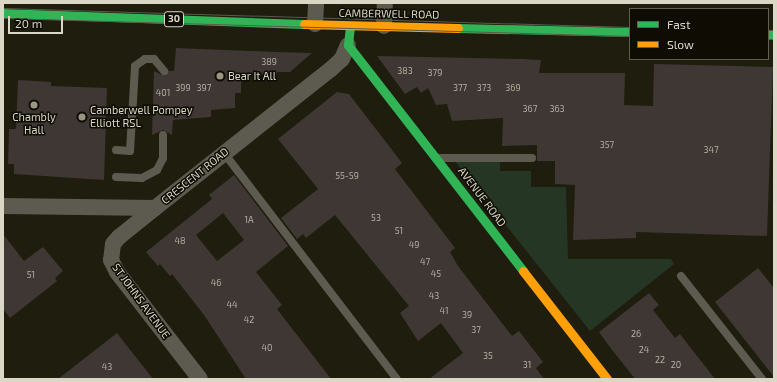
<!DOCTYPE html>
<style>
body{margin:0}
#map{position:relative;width:777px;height:382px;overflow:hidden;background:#1f1d0e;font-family:"Exo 2",sans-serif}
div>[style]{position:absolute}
.green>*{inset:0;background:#253625}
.building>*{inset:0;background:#3e3734}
.lane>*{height:8px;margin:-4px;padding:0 4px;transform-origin:4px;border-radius:4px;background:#5d5b4f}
.street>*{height:16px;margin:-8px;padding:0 8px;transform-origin:8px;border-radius:8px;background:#5d5b4f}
.fast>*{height:9px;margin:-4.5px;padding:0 4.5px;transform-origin:4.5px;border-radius:4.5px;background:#30b455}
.slow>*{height:9px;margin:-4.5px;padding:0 4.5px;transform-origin:4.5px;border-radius:4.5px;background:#ff9f0a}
.tram>*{height:1px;margin:-0.5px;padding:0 0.5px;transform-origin:0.5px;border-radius:0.5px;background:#5a594e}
.dots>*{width:11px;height:11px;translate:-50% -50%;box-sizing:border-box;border:2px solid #0e0c03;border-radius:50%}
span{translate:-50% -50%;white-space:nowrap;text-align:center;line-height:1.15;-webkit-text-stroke:3px #0e0c03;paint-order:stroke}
.number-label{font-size:9px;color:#b3afa2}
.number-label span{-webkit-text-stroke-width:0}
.shield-label span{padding:1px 3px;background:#0e0c03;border:1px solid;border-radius:3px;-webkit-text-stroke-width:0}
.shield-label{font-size:10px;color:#dad7c7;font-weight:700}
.street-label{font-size:11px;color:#dad7c7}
.poi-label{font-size:11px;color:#dad7c7}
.left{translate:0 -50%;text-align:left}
.frame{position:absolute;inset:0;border:4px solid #dad7c7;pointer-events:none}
.legend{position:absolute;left:629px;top:8px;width:140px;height:52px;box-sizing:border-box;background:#0e0c03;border:1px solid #605d51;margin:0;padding:5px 7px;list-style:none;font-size:12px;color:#dad7c7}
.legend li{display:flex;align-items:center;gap:8px;height:20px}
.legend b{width:20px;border:1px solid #605d51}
.scale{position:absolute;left:8px;top:16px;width:55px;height:18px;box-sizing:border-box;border:2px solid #dad7c7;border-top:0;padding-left:5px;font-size:12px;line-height:14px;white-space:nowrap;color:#dad7c7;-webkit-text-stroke:3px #0e0c03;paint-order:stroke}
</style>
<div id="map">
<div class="green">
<i style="clip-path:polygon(451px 156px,500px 156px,500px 171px,531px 171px,531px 187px,566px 187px,568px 259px,671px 259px,674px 264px,590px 331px)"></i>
</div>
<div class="building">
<i style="clip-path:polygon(176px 48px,277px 52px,312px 53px,290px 72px,277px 72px,276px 75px,241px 74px,241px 93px,235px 93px,235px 108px,211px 110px,211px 117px,173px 120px,172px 135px,163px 130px,152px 135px,154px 71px,165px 76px,169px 71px,174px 71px)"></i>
<i style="clip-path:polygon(377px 56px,523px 59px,541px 60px,539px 73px,625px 73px,624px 105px,653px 106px,654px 64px,773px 67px,767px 236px,636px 232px,636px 238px,573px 240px,575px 185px,555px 184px,555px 161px,537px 161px,537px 145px,502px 146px,503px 118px,452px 121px,447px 104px,436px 105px,428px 88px,421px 93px,417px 87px,405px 94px)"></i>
<i style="clip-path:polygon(18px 80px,51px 82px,51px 86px,107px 88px,104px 180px,14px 174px,14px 164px,8px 164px,9px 129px,16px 129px)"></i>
<i style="clip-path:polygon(337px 92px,349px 94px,402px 163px,395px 169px,455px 248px,450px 252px,458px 266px,512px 336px,519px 331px,543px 362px,536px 368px,544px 379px,429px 379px,463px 353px,441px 323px,418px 341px,400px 313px,409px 306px,335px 215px,306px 238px,303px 234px,297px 239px,281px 218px,318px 189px,278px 139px)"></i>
<i style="clip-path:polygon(evenodd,234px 175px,288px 246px,256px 272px,282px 305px,277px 309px,331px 379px,246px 379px,204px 315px,172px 274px,170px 276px,160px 264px,158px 266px,146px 252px,212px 199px,209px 195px,234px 175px,223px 213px,244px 240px,217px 261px,196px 235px,223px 213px)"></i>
<i style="clip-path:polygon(3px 234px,24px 261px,43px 247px,63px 271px,55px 278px,57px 281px,10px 318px,3px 309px)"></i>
<i style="clip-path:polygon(758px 268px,774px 288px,774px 377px,715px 302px)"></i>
<i style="clip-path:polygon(649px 293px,659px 305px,653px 310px,675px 338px,680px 334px,715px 379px,635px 379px,609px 346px,599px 332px)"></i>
<i style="clip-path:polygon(117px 333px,153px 379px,58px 379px)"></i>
</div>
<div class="lane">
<i style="left:116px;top:150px;width:14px;rotate:4deg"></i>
<i style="left:130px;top:151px;width:85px;rotate:-86.6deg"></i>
<i style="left:135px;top:66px;width:12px;rotate:-35deg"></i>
<i style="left:145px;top:59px;width:9px"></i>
<i style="left:154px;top:59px;width:16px;rotate:50deg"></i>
<i style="left:224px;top:153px;width:285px;rotate:52.6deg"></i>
<i style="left:439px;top:158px;width:93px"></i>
<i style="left:116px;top:177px;width:26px;rotate:2deg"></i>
<i style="left:142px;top:178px;width:17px;rotate:-28deg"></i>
<i style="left:157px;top:170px;width:13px;rotate:-63deg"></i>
<i style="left:163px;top:158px;width:23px;rotate:-90deg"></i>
<i style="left:681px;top:276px;width:131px;rotate:51.8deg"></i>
</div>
<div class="street">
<i style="left:315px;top:24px;width:21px;rotate:-87deg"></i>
<i style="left:384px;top:26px;width:23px;rotate:-88deg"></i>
<i style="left:3px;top:206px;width:152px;rotate:0.8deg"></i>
<i style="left:155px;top:208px;width:223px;rotate:-38.3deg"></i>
<i style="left:330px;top:70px;width:16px;rotate:-43deg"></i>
<i style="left:342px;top:59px;width:15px;rotate:-67deg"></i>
<i style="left:155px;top:208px;width:46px;rotate:141.1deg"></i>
<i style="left:119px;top:237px;width:9px;rotate:131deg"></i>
<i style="left:113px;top:244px;width:16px;rotate:97deg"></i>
<i style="left:111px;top:260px;width:13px;rotate:63deg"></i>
<i style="left:117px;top:272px;width:135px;rotate:52.2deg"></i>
</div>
<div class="fast">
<i style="left:3px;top:13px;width:301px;rotate:2.1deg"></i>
<i style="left:350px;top:26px;width:19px;rotate:96deg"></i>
<i style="left:348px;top:45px;width:286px;rotate:52.2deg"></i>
<i style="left:458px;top:28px;width:172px;rotate:1.3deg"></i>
<i style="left:768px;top:34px;width:6px"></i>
</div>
<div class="slow">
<i style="left:304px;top:24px;width:154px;rotate:1.5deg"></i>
<i style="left:523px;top:271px;width:137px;rotate:52.1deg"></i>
</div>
<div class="tram">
<i style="left:3px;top:8px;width:627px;rotate:1.74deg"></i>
<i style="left:3px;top:18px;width:627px;rotate:1.64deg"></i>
<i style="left:768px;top:30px;width:6px"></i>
<i style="left:768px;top:39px;width:6px"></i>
</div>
<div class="dots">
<i style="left:220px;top:76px;background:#999686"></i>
<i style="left:34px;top:105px;background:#999686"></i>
<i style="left:82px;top:117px;background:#999686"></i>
</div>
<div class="number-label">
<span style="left:269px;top:62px">389</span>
<span style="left:405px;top:71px">383</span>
<span style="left:435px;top:73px">379</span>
<span style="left:183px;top:88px">399</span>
<span style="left:204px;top:88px">397</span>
<span style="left:460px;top:88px">377</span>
<span style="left:484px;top:88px">373</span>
<span style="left:513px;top:88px">369</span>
<span style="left:163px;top:93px">401</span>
<span style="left:530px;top:109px">367</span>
<span style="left:557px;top:109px">363</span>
<span style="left:607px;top:145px">357</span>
<span style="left:711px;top:150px">347</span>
<span style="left:347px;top:176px">55-59</span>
<span style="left:376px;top:218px">53</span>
<span style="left:249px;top:220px">1A</span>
<span style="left:399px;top:231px">51</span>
<span style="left:180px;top:241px">48</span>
<span style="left:414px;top:245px">49</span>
<span style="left:425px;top:262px">47</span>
<span style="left:436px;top:274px">45</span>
<span style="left:31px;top:275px">51</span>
<span style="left:216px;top:283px">46</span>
<span style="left:434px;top:296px">43</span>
<span style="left:232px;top:305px">44</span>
<span style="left:444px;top:311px">41</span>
<span style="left:467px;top:315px">39</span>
<span style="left:249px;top:320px">42</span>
<span style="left:476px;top:330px">37</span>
<span style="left:636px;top:334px">26</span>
<span style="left:267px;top:348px">40</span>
<span style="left:644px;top:350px">24</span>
<span style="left:488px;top:356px">35</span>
<span style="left:660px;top:360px">22</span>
<span style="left:527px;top:365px">31</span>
<span style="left:676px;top:365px">20</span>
<span style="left:107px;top:367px">43</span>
</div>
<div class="shield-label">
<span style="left:174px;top:19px">30</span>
</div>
<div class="street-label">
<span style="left:389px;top:14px;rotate:1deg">CAMBERWELL ROAD</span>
<span style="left:195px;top:176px;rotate:-39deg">CRESCENT ROAD</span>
<span style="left:482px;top:197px;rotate:53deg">AVENUE ROAD</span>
<span style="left:141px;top:301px;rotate:54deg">ST JOHNS AVENUE</span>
</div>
<div class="poi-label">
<span class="left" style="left:228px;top:76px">Bear It All</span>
<span class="left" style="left:90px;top:117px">Camberwell Pompey<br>Elliott RSL</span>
<span style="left:34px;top:124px">Chambly<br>Hall</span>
</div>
<div class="frame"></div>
<ul class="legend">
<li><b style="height:5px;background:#30b455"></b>Fast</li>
<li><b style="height:5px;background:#ff9f0a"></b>Slow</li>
</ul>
<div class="scale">20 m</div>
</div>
